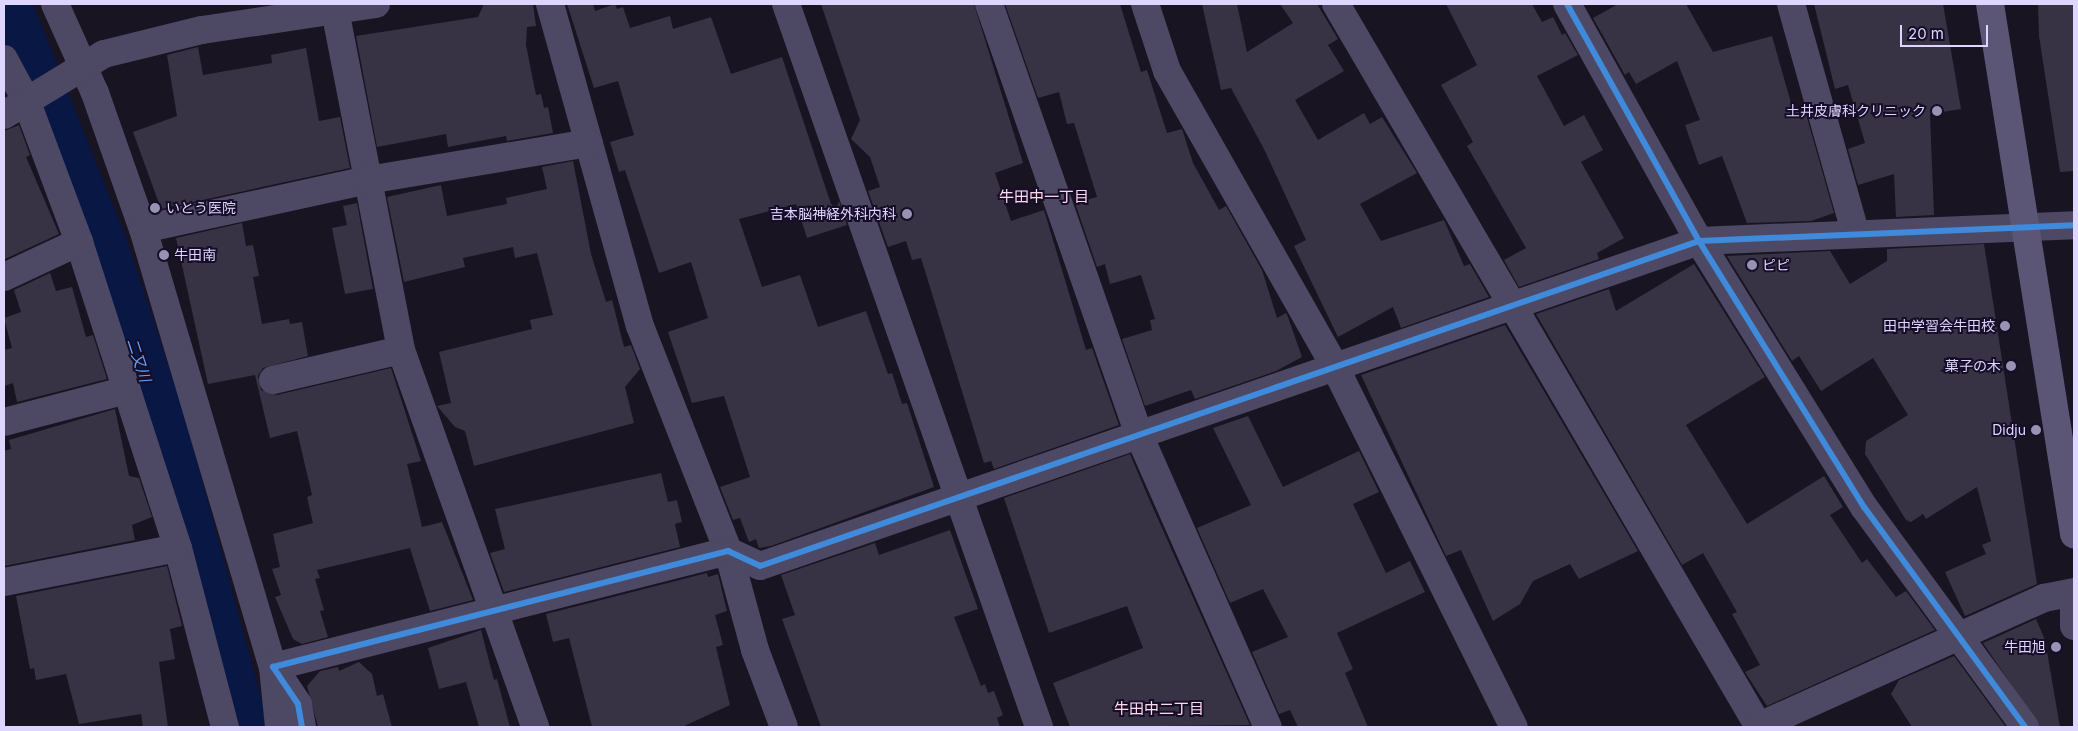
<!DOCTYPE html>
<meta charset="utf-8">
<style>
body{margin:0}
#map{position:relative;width:2078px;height:731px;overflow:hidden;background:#181422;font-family:Inter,"Noto Sans JP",sans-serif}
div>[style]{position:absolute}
.river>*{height:52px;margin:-26px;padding:0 26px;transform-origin:26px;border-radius:26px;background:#091745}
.building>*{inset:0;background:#383245}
.street>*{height:28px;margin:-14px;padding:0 14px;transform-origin:14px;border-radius:14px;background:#4d4863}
.secondary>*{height:28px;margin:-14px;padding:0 14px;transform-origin:14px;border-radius:14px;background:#5b5576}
.cycleway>*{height:6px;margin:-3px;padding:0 3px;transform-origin:3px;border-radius:3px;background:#408adc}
.dots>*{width:14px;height:14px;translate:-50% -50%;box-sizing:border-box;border:2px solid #160e28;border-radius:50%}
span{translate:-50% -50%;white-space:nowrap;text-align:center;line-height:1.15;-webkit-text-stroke:4px #160e28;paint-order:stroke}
.poi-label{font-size:14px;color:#dfd6ff}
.right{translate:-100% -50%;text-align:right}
.left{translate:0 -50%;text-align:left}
.neighbourhood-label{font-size:15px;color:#ffd8ec}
.water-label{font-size:15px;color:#64a4ff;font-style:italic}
.frame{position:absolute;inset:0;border:5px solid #dfd6ff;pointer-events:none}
.scale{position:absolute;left:1900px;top:25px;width:88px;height:22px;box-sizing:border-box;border:2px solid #dfd6ff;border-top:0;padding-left:6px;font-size:15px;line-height:18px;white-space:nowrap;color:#dfd6ff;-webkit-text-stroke:4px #160e28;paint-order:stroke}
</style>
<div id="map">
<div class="river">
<i style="left:5px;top:4px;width:263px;rotate:68.3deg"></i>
<i style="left:102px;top:248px;width:181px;rotate:71.7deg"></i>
<i style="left:159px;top:420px;width:318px;rotate:74.9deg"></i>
</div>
<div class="building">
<i style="clip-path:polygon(484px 4px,533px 4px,536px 26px,527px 27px,526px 45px,536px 95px,541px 94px,544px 108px,548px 107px,553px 133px,507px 141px,506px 136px,448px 147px,446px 134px,377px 147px,356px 36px,478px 17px)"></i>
<i style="clip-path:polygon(567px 4px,593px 4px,595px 11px,615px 4px,617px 9px,623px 7px,630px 28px,670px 16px,673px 29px,711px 17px,731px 74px,782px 57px,831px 204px,836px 209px,839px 201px,847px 225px,807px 238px,796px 204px,739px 219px,762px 287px,800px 275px,818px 327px,866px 311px,888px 374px,892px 373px,902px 404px,907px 403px,934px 487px,771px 546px,759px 548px,756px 539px,749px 542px,740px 518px,733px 520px,720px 487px,750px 477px,724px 396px,692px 403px,668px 332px,708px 318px,691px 262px,659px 273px,625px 170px,619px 172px,610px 142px,634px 135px,618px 81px,594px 88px)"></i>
<i style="clip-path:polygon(821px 4px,974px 4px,1023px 163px,995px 173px,1011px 221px,1044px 210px,1086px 350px,1092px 348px,1119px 425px,994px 469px,991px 461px,984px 463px,921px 258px,912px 260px,906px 241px,888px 247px,868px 191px,880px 187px,870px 157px,851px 139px,860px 120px)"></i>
<i style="clip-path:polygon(1005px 4px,1120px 4px,1141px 72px,1147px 70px,1167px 133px,1182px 129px,1193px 163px,1219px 210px,1226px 206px,1262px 270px,1277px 318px,1286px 313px,1288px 317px,1302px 357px,1276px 371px,1195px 399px,1191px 390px,1145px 406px,1122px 339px,1152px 330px,1150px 320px,1155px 319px,1141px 275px,1110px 284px,1105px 264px,1097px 267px,1075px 203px,1097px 197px,1074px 123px,1067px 124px,1059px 92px,1038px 98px)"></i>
<i style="clip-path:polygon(1202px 4px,1237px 4px,1247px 52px,1293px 23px,1280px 4px,1317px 4px,1338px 39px,1328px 45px,1344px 71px,1295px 100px,1318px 140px,1364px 113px,1370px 124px,1382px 117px,1417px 173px,1360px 204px,1381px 241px,1444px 220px,1464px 266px,1470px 264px,1489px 297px,1401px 328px,1393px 307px,1338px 337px,1294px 246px,1306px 240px,1264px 149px,1231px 88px,1221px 90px)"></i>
<i style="clip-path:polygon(1446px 4px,1532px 4px,1542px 22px,1553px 17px,1562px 35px,1565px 33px,1578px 55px,1537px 76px,1564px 126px,1584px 115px,1603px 150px,1581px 162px,1624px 238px,1597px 253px,1599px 259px,1519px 287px,1504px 260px,1526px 248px,1467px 146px,1473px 142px,1441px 85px,1477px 65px)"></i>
<i style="clip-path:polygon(1618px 4px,1686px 4px,1713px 52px,1772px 36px,1793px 110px,1804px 107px,1834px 213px,1811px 221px,1747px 223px,1722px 156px,1699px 165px,1685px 125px,1700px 120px,1677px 61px,1636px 84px,1629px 72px,1625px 75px,1593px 18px)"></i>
<i style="clip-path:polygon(1814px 4px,1943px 4px,1961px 109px,1930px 114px,1934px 215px,1896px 217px,1894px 174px,1858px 185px,1848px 149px,1865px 143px,1848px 85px,1835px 89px)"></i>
<i style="clip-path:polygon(2038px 4px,2074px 4px,2074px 171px,2060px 172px,2039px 36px)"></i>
<i style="clip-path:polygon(198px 47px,203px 75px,272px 63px,271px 55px,306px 48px,319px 121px,340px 117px,350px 168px,161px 209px,133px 132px,177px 116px,167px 55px)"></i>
<i style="clip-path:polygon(19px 125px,30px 155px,26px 157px,59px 234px,5px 259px,4px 131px)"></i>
<i style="clip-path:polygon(573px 161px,591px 254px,606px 302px,612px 300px,624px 347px,631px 345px,640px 369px,625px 387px,634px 423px,474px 466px,465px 431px,455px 427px,437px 406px,451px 403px,439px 352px,532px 329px,530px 320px,553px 315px,537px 253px,515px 258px,513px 247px,463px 258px,465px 267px,404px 282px,387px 197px,441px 185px,447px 216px,507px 204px,506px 198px,547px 189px,542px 167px)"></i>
<i style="clip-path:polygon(357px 203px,373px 289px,345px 294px,332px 228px,347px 225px,343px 206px)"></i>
<i style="clip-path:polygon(242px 223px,246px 246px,253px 245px,259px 276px,253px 277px,262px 324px,289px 319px,290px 324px,302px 322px,308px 356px,263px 368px,258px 376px,261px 390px,277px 395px,391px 368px,421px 461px,407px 464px,422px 527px,442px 522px,473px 600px,430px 611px,410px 548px,317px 570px,320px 578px,315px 579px,324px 610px,320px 611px,328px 637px,302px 644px,293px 639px,275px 597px,281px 595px,272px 569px,280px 567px,273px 534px,313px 523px,307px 497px,312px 495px,297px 431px,270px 438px,255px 375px,208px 384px,176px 238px)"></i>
<i style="clip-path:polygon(1984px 244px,2037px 584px,1965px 616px,1945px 572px,1986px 554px,1982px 545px,1991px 541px,1977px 487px,1926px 519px,1923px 514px,1911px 522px,1906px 520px,1865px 454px,1866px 441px,1908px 415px,1873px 358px,1821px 391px,1799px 356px,1792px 361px,1727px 256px,1830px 251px,1850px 284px,1887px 261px,1887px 249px)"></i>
<i style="clip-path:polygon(1694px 264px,1765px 377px,1686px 425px,1747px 524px,1824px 476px,1843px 507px,1830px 515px,1862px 563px,1867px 559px,1896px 597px,1906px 591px,1935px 630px,1767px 706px,1745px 672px,1760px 665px,1732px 614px,1737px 612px,1703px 553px,1682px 565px,1536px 314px,1609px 289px,1616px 311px)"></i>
<i style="clip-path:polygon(50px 273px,56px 291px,72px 287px,86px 337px,93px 335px,107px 379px,17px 402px,13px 383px,4px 386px,4px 350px,12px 348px,4px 318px,21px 312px,14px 290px)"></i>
<i style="clip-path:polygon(1505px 325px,1638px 551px,1579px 579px,1570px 564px,1533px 581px,1520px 604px,1493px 621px,1461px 550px,1446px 556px,1361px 375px)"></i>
<i style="clip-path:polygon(115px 409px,129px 476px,139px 478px,152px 517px,132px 525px,135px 540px,4px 566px,4px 451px,11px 449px,9px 440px)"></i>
<i style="clip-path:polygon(1248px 416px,1283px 487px,1359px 451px,1379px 492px,1353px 504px,1386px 573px,1410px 561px,1425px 592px,1337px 633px,1353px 669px,1345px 673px,1368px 727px,1298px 727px,1290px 710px,1279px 714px,1252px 652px,1288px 637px,1263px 589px,1230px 603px,1197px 528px,1251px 505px,1213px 428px)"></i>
<i style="clip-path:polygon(1130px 454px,1149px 499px,1250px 725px,1070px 727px,1053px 683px,1143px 648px,1127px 606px,1049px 633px,1004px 498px)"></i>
<i style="clip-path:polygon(661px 473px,668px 502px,677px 500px,682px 522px,675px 524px,680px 547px,504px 592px,490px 553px,505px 549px,495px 509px)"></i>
<i style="clip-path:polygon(950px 530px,978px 609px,954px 617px,981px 686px,985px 684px,988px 693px,994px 691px,1003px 715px,997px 718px,1000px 727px,821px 727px,782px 619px,795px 615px,781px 575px,875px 543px,879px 555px)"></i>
<i style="clip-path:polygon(167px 566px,182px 626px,170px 629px,175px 659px,159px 662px,168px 727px,143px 727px,141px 714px,79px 724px,66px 674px,36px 680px,34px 668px,30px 669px,16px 596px)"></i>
<i style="clip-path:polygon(707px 573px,708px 577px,718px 574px,727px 611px,715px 615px,723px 645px,716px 647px,730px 705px,682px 727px,592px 727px,569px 638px,553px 642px,546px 614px)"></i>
<i style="clip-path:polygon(2036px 619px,2045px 640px,2060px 727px,2040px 727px,1983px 643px)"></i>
<i style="clip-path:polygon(481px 630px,494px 680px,497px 679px,510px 727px,479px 727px,466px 682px,439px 689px,428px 648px)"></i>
<i style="clip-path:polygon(1954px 656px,2006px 727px,1912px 727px,1891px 694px,1899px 680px)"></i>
<i style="clip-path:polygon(359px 662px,372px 674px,377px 696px,383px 694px,392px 727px,318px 727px,307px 686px,320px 671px,338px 667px,339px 671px)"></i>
</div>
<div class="street">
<i style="left:55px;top:4px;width:98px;rotate:65.8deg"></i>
<i style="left:95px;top:93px;width:144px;rotate:70.6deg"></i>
<i style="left:143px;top:229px;width:457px;rotate:73.5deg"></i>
<i style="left:273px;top:667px;width:60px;rotate:84.3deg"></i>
<i style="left:550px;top:4px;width:334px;rotate:74.4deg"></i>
<i style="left:640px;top:326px;width:242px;rotate:68.6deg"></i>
<i style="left:728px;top:551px;width:103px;rotate:74.7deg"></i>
<i style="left:755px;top:650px;width:82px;rotate:69.4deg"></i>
<i style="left:786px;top:4px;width:766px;rotate:70.71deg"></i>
<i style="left:989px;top:4px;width:456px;rotate:70.8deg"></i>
<i style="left:1139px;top:435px;width:319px;rotate:66.2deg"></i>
<i style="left:1145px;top:4px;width:71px;rotate:71.8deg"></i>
<i style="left:1167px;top:71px;width:340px;rotate:60.4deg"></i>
<i style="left:1335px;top:367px;width:402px;rotate:63.6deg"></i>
<i style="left:1336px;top:4px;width:838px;rotate:59.67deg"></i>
<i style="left:1567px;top:4px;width:271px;rotate:60.9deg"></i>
<i style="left:1699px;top:241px;width:313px;rotate:58.2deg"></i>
<i style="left:1864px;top:507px;width:273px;rotate:53.8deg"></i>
<i style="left:1791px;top:4px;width:236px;rotate:74.3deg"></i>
<i style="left:335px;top:10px;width:346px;rotate:79deg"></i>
<i style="left:401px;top:350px;width:400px;rotate:70.4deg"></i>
<i style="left:4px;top:59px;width:47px;rotate:61.8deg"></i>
<i style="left:26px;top:100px;width:152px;rotate:69.5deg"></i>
<i style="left:79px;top:242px;width:322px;rotate:72.1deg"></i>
<i style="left:178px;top:548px;width:185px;rotate:75.3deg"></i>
<i style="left:4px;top:115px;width:117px;rotate:-31.4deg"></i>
<i style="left:104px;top:54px;width:101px;rotate:-13.8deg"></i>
<i style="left:202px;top:30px;width:176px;rotate:-8.5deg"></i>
<i style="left:143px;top:229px;width:230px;rotate:-12.3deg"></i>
<i style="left:368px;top:180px;width:224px;rotate:-9.5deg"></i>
<i style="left:4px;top:277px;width:83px;rotate:-25deg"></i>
<i style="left:273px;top:380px;width:131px;rotate:-13.2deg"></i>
<i style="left:4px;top:422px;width:127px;rotate:-14.6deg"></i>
<i style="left:4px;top:582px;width:177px;rotate:-11.1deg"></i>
<i style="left:2074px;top:608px;width:18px;rotate:90deg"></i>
<i style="left:302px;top:727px;width:23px;rotate:-100deg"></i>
<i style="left:298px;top:704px;width:45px;rotate:-124deg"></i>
<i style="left:273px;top:667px;width:470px;rotate:-14.3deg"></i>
<i style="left:728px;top:551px;width:35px;rotate:25deg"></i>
<i style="left:760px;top:566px;width:994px;rotate:-19.09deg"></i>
<i style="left:1699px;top:241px;width:375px;rotate:-2.4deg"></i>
<i style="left:1757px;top:727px;width:315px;rotate:-24.2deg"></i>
<i style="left:2044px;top:598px;width:31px;rotate:-11deg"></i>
</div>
<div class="secondary">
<i style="left:1990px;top:4px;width:537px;rotate:80.99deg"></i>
</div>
<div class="cycleway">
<i style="left:1567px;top:4px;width:271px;rotate:60.9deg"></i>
<i style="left:1699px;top:241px;width:313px;rotate:58.2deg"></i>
<i style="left:1864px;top:507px;width:273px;rotate:53.8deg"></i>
<i style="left:302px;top:727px;width:23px;rotate:-100deg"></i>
<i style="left:298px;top:704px;width:45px;rotate:-124deg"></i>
<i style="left:273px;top:667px;width:470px;rotate:-14.3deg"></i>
<i style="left:728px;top:551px;width:35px;rotate:25deg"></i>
<i style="left:760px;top:566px;width:994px;rotate:-19.09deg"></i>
<i style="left:1699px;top:241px;width:375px;rotate:-2.4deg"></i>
</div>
<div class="dots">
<i style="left:1937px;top:111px;background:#9992b2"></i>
<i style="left:155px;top:208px;background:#9992b2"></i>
<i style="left:907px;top:214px;background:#9992b2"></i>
<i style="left:164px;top:255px;background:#9992b2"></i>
<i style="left:1752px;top:265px;background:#9992b2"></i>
<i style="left:2005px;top:326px;background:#9992b2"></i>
<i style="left:2011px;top:366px;background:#9992b2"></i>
<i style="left:2036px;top:430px;background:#9992b2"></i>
<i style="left:2056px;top:647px;background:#9992b2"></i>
</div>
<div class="poi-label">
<span class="right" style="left:1926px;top:111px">土井皮膚科クリニック</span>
<span class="left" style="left:166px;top:208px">いとう医院</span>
<span class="right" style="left:896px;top:214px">吉本脳神経外科内科</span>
<span class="left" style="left:174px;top:255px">牛田南</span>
<span class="left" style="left:1762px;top:265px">ピピ</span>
<span class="right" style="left:1995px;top:326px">田中学習会牛田校</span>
<span class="right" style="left:2001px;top:366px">菓子の木</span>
<span class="right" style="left:2026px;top:430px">Didju</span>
<span class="right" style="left:2046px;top:647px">牛田旭</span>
</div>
<div class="neighbourhood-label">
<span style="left:1044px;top:197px">牛田中一丁目</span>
<span style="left:1159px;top:709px">牛田中二丁目</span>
</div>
<div class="water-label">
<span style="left:139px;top:360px;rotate:72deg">二又川</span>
</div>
<div class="frame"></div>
<div class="scale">20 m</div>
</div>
